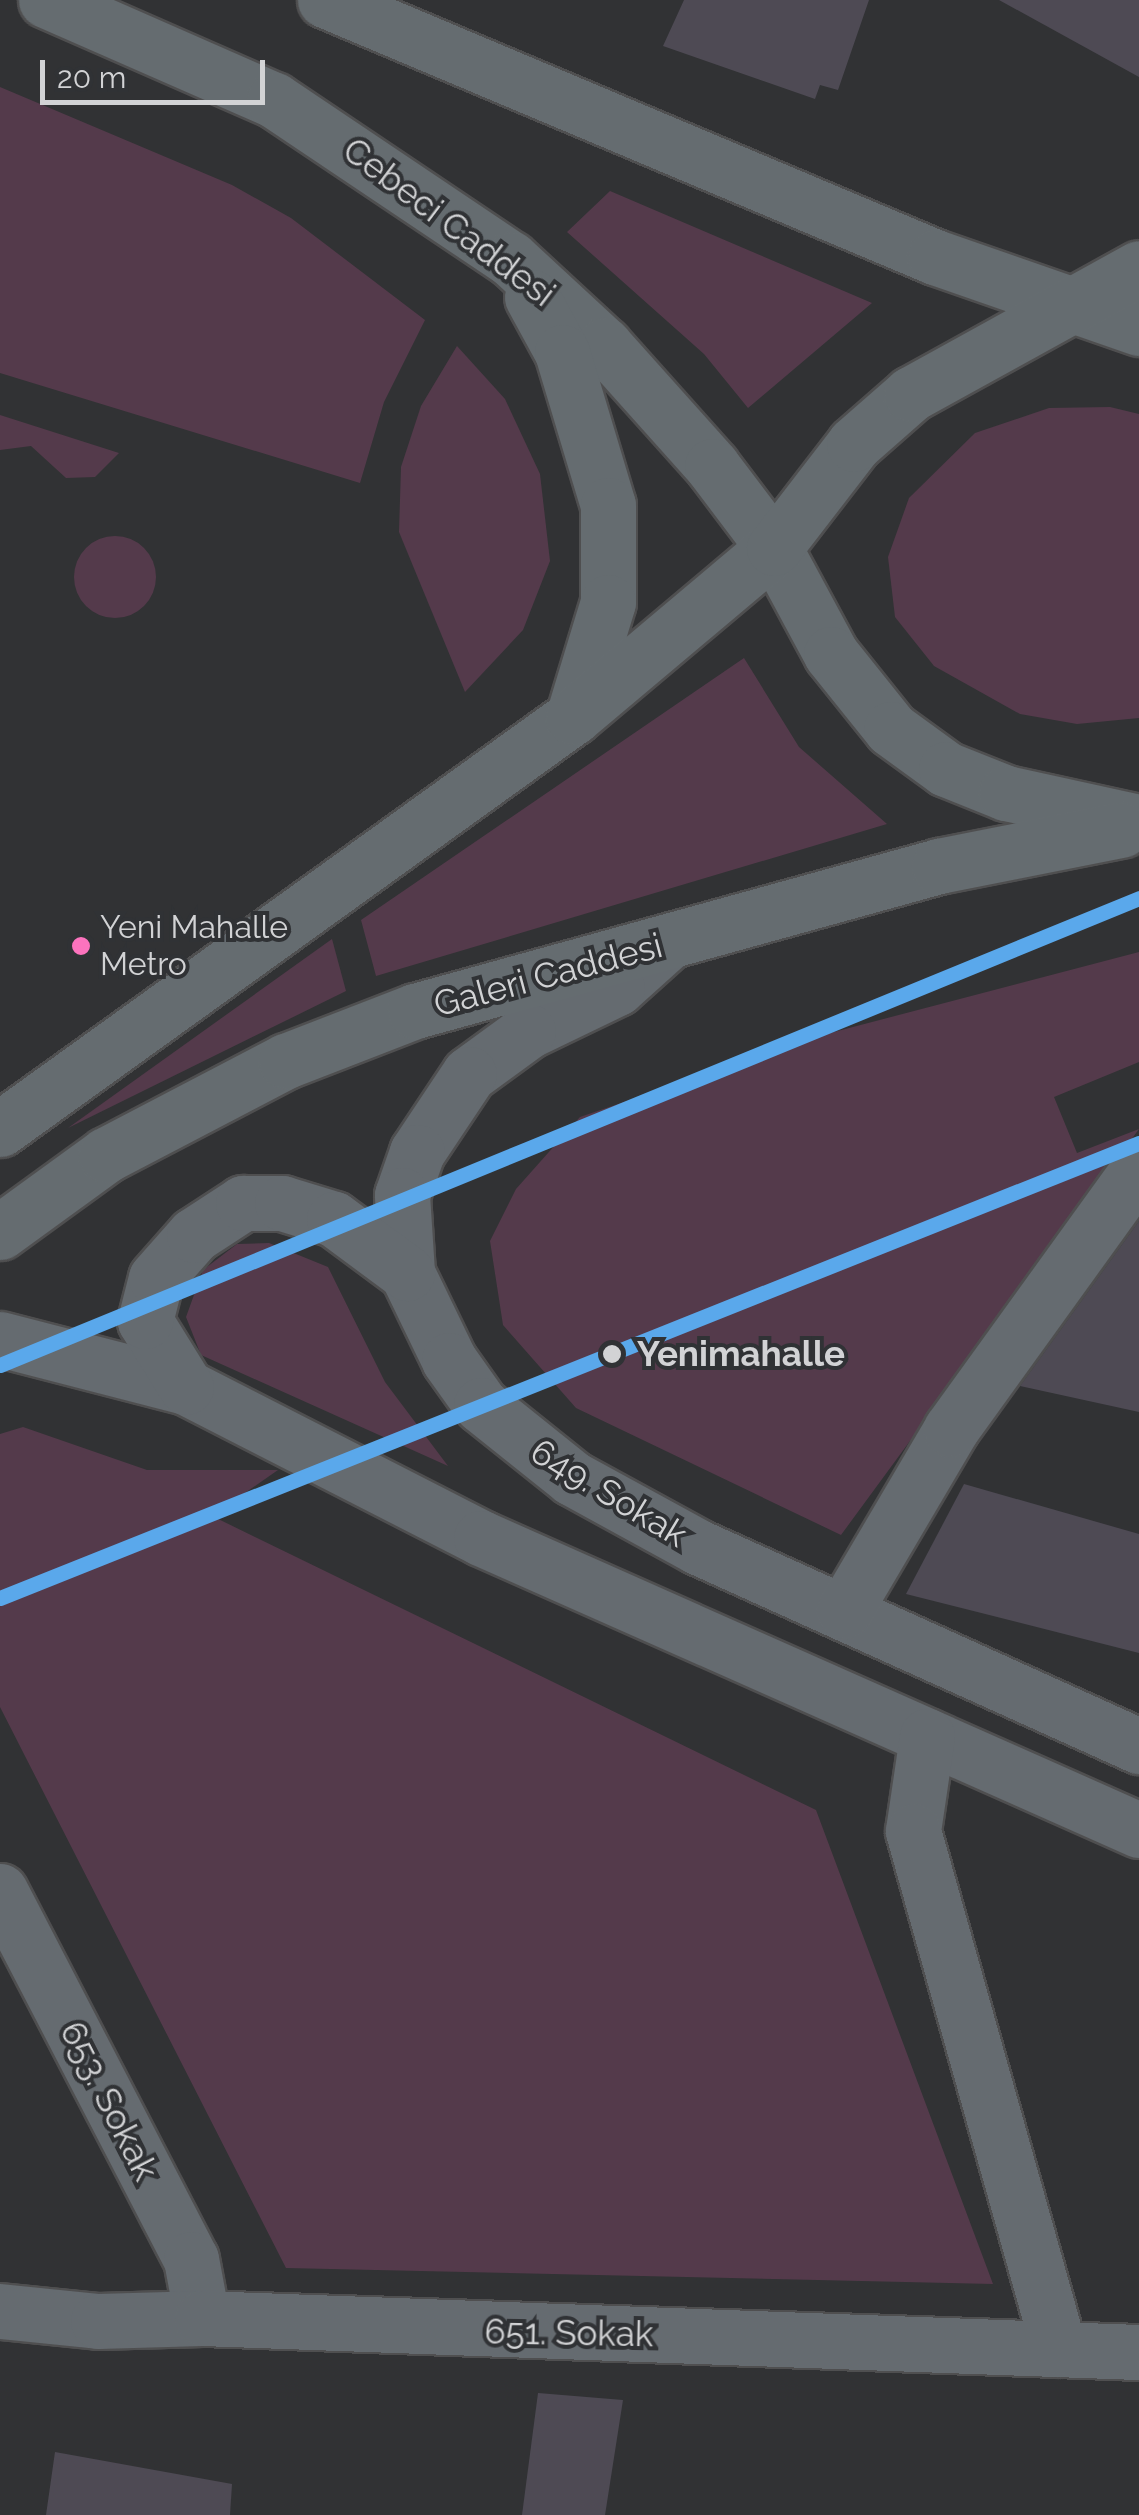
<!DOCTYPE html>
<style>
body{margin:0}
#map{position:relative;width:1139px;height:2515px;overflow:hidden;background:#313234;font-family:Raleway,sans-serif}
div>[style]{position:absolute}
.green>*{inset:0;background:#543a4b}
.round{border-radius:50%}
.building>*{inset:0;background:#4e4a54}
.roads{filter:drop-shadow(2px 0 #4f4f50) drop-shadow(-2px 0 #4f4f50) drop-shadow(0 2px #4f4f50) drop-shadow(0 -2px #4f4f50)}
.minor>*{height:55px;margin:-27.5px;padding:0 27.5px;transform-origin:27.5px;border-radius:27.5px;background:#656b70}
.major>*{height:55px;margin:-27.5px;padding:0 27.5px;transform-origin:27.5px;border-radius:27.5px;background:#656c70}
.metro-1>*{height:15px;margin:-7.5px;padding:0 7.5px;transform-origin:7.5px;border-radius:7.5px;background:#5aa8eb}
.dots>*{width:28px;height:28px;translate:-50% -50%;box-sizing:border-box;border:5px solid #303235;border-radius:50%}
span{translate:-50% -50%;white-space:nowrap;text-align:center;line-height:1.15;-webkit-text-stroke:8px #303235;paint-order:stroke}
.bus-label{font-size:32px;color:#d2d3d5}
.left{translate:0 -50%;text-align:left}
.street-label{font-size:35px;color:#d2d3d5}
.stop-label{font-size:35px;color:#d2d3d5;font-weight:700}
.scale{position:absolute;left:40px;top:60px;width:225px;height:45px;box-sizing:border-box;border:5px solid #d2d3d5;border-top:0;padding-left:12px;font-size:30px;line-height:35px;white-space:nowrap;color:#d2d3d5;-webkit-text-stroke:8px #303235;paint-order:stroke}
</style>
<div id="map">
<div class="green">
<i style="clip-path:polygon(0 87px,232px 185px,291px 218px,425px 320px,384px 402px,360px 483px,0 373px)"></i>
<i style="clip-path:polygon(610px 191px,872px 303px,748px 408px,704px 354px,567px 232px)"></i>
<i style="clip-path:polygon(457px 346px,505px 399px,540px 474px,550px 561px,523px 630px,465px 692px,399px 532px,401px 467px,421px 406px)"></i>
<i style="clip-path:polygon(1110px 407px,1139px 414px,1139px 718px,1077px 724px,1020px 714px,934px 666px,895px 617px,888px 557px,909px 498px,975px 433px,1049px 408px)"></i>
<i style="clip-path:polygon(0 415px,119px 453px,95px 477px,66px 478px,31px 446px,0 450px)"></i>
<i class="round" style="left:74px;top:536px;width:82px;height:82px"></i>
<i style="clip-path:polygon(744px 658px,799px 747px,887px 824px,376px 976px,361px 920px)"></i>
<i style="clip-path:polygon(332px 939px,346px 991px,68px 1128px)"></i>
<i style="clip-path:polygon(1139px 952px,1139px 1062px,1054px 1097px,1077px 1153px,1139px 1129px,841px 1535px,576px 1408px,503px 1325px,490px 1241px,516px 1189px,580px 1117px,811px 1038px)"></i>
<i style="clip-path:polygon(269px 1243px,328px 1267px,385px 1382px,448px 1466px,201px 1355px,186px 1317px,203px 1270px,237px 1244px)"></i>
<i style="clip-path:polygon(23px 1427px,147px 1470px,278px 1470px,212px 1516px,816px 1810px,993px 2284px,286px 2268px,0 1707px,0 1434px)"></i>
</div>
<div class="building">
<i style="clip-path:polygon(684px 0,869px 0,838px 90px,820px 85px,815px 99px,663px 46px)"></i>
<i style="clip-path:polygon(999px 0,1139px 0,1139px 77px)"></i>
<i style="clip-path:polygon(1139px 1221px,1139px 1412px,1020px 1386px)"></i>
<i style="clip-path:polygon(964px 1484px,1139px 1534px,1139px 1653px,906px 1594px)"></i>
<i style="clip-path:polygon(538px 2393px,623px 2400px,605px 2515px,522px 2515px)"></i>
<i style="clip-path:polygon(55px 2452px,232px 2484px,230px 2515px,46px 2515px)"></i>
</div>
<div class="roads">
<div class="minor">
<i style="left:669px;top:941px;width:70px;rotate:137.9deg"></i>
<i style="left:617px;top:988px;width:99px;rotate:154.2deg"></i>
<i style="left:528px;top:1031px;width:73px;rotate:143.9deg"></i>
<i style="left:469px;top:1074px;width:94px;rotate:123.7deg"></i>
<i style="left:417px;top:1152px;width:46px;rotate:109.2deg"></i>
<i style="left:402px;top:1195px;width:78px;rotate:86.3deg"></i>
<i style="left:407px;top:1273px;width:97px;rotate:64.2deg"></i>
<i style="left:449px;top:1360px;width:55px;rotate:54.6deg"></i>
<i style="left:481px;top:1405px;width:117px;rotate:38.7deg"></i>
<i style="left:572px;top:1478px;width:144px;rotate:28.7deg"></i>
<i style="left:698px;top:1547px;width:484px;rotate:24.3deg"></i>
<i style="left:0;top:1339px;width:192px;rotate:14.5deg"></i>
<i style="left:186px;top:1387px;width:331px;rotate:27.1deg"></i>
<i style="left:481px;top:1538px;width:720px;rotate:23.93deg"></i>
<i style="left:186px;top:1387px;width:78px;rotate:-121.8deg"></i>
<i style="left:145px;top:1321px;width:44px;rotate:-75.7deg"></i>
<i style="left:156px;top:1278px;width:57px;rotate:-48.5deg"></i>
<i style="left:194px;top:1235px;width:59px;rotate:-33.1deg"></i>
<i style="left:243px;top:1203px;width:39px"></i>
<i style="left:282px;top:1203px;width:54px;rotate:17.1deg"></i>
<i style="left:334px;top:1219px;width:91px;rotate:36.5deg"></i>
<i style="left:844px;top:1611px;width:211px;rotate:-59.5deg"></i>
<i style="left:951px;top:1429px;width:322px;rotate:-54.2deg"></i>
<i style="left:927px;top:1736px;width:96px;rotate:98.4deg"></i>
<i style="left:913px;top:1831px;width:538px;rotate:74.26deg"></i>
<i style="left:0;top:1891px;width:415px;rotate:62.6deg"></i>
<i style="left:191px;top:2259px;width:60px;rotate:79.4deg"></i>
<i style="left:0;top:2311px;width:99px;rotate:5.8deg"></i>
<i style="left:98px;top:2321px;width:104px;rotate:-1.7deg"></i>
<i style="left:202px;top:2318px;width:938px;rotate:2.08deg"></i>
</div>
<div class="major">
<i style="left:46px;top:0;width:249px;rotate:23.7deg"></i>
<i style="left:274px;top:100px;width:285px;rotate:33.9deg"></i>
<i style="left:511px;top:259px;width:127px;rotate:42.8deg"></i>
<i style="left:604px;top:345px;width:162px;rotate:48.2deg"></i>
<i style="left:712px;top:466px;width:103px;rotate:52.9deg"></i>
<i style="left:774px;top:548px;width:120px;rotate:61.7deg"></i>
<i style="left:831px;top:654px;width:96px;rotate:51.3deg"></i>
<i style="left:891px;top:729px;width:68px;rotate:36deg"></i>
<i style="left:946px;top:769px;width:65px;rotate:21.8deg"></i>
<i style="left:1006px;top:793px;width:136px;rotate:12.3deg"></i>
<i style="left:325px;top:0;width:662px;rotate:22.85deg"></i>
<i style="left:935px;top:257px;width:216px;rotate:19.2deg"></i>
<i style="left:532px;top:297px;width:63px;rotate:61.4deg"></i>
<i style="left:562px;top:352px;width:160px;rotate:73.3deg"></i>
<i style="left:608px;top:505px;width:97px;rotate:90deg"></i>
<i style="left:608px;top:602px;width:120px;rotate:106.9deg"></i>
<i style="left:0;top:1129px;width:706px;rotate:-35.72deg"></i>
<i style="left:573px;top:717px;width:263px;rotate:-40.1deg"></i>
<i style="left:774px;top:548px;width:131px;rotate:-52.4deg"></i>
<i style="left:854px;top:444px;width:76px;rotate:-41.3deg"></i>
<i style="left:911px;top:394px;width:260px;rotate:-28.9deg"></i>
<i style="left:0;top:1232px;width:131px;rotate:-36deg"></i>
<i style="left:106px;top:1155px;width:203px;rotate:-27.6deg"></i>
<i style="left:286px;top:1061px;width:138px;rotate:-21.2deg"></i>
<i style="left:415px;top:1011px;width:544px;rotate:-15.47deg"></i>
<i style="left:939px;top:866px;width:186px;rotate:-11.2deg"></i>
</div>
</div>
<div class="metro-1">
<i style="left:0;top:1365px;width:1231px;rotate:-22.29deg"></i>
<i style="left:0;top:1598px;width:1227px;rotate:-21.78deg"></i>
</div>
<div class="dots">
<i style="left:81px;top:946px;background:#fc73be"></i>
<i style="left:612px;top:1354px;background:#d2d3d5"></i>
</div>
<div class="bus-label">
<span class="left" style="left:100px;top:946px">Yeni Mahalle<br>Metro</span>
</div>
<div class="street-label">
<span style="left:449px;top:222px;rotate:37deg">Cebeci Caddesi</span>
<span style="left:548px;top:975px;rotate:-15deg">Galeri Caddesi</span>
<span style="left:609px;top:1493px;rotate:31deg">649. Sokak</span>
<span style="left:109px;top:2101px;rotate:63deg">653. Sokak</span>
<span style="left:569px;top:2333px;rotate:1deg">651. Sokak</span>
</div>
<div class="stop-label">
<span class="left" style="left:637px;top:1354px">Yenimahalle</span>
</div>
<div class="scale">20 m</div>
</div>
